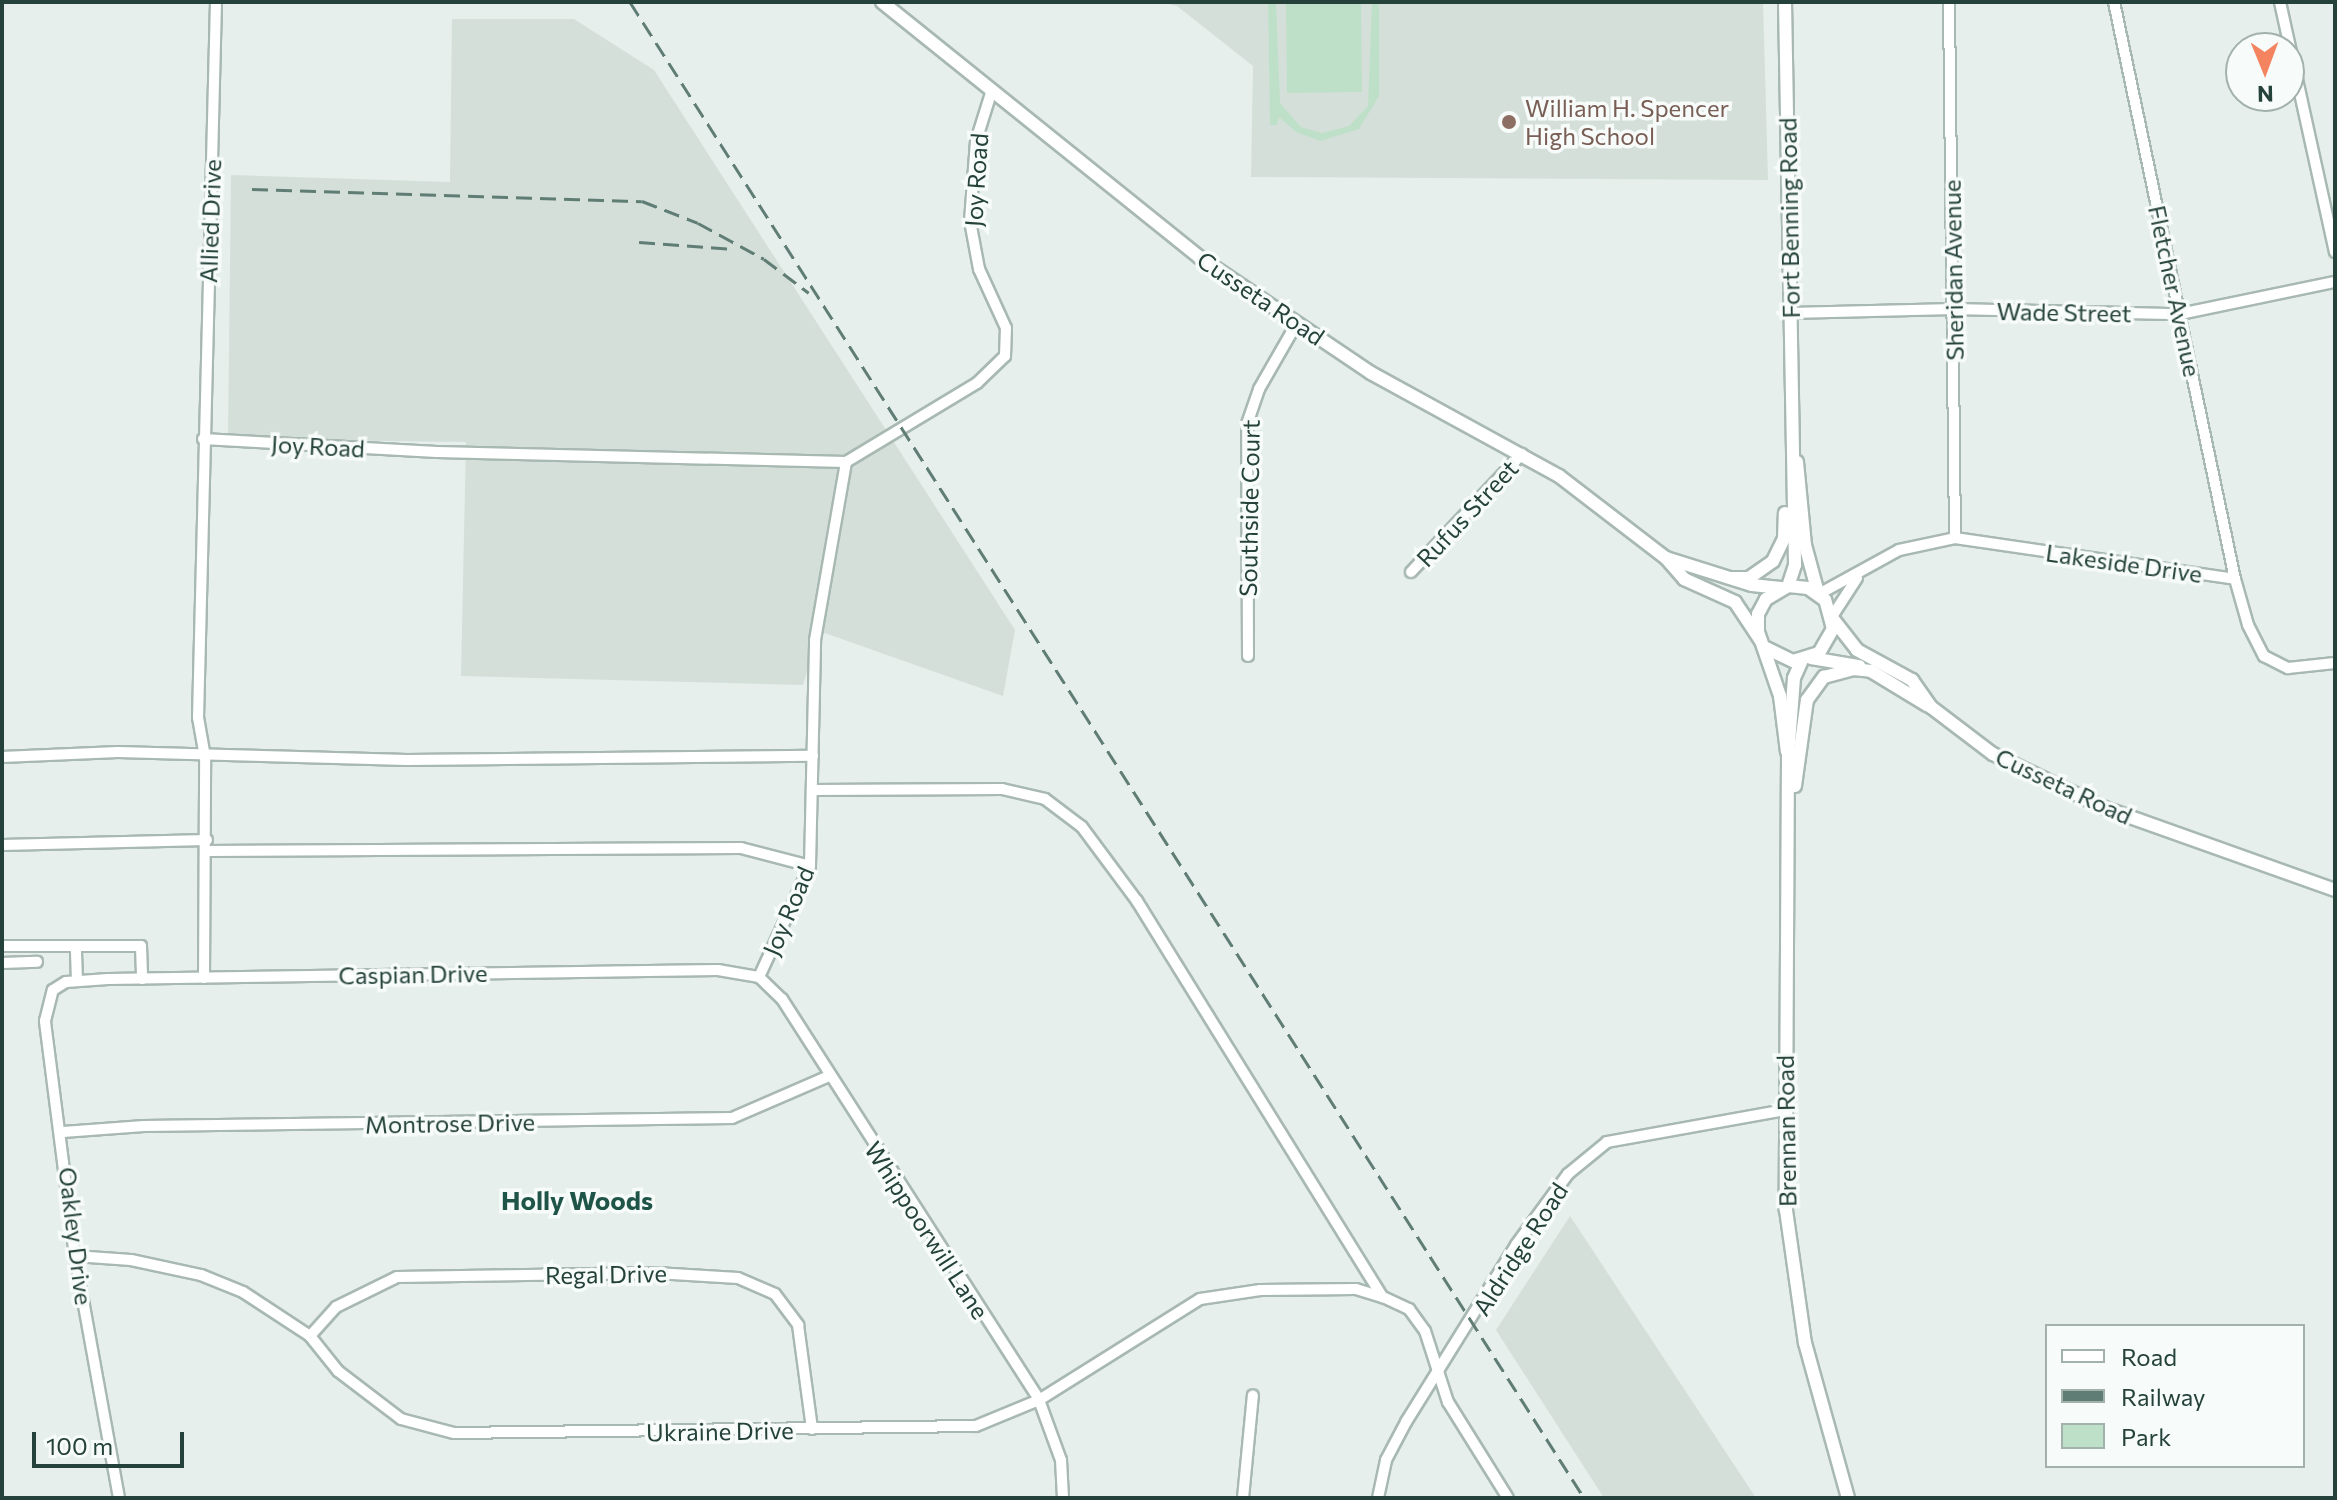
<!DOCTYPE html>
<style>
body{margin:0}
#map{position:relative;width:2337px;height:1500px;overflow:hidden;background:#e6efeb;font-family:Commissioner,sans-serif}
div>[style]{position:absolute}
.built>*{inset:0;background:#d4dfda}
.green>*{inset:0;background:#bfe0c8}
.roads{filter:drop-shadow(2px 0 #a8b8b2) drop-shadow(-2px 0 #a8b8b2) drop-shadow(0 2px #a8b8b2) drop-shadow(0 -2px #a8b8b2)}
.minor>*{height:10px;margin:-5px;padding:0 5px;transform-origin:5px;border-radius:5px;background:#fff}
.tertiary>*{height:12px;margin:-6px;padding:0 6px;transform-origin:6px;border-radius:6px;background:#fff}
.rail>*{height:3px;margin-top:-1.5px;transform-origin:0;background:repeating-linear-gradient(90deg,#5f7d75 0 16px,transparent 0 24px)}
.dots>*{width:22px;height:22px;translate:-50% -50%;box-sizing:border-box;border:4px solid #f7fbf9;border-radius:50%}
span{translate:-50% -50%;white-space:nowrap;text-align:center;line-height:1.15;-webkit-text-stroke:7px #f7fbf9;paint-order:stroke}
.education-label{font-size:24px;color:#785e54}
.left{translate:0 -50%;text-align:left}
.street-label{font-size:24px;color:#24423a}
.neighbourhood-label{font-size:26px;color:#1f5548;font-weight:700}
.frame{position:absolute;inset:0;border:4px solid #24423a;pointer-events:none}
.legend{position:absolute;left:2045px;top:1324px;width:260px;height:144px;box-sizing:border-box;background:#f7fbf9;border:2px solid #a3b1ad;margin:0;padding:10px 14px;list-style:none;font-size:24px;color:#24423a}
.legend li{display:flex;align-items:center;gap:16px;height:40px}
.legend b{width:40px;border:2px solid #a3b1ad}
.north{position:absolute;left:2225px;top:32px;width:80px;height:80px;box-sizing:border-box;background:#f7fbf9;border:2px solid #a3b1ad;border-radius:50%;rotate:179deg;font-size:22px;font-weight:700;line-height:32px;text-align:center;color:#24423a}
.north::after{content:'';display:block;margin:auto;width:28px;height:36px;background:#f4845f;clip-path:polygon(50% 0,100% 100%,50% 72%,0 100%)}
.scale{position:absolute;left:32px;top:1432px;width:152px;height:36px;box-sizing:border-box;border:4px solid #24423a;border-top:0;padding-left:10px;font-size:24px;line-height:28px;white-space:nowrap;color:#24423a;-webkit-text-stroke:6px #f7fbf9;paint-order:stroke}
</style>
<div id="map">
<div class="built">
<i style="clip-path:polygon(1160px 2px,1763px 2px,1768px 180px,1251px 177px,1253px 66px,1177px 6px)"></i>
<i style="clip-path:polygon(452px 19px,574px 19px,654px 70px,1015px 630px,1003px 696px,819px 631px,803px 685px,461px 676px,466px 442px,228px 439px,231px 175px,450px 182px)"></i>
<i style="clip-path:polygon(1570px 1216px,1756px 1498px,1604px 1498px,1496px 1330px)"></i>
</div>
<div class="green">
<i style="clip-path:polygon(1268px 2px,1276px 2px,1280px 103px,1301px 127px,1322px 133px,1349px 126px,1368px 106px,1372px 2px,1379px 2px,1379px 96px,1359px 129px,1320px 141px,1296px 132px,1279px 117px,1277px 125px,1270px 125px)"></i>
<i style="clip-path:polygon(1286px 2px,1361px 2px,1362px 92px,1287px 93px)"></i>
</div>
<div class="roads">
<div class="minor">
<i style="left:1949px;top:2px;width:536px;rotate:89.36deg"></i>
<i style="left:2114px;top:2px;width:590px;rotate:78.16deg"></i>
<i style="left:2280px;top:2px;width:256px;rotate:77.6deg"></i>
<i style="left:1790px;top:313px;width:164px;rotate:-1.4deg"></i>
<i style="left:1954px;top:309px;width:226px;rotate:1.3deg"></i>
<i style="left:2180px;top:314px;width:158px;rotate:-11.7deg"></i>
<i style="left:203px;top:439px;width:234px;rotate:3.2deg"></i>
<i style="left:437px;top:452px;width:409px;rotate:1.4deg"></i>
<i style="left:846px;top:462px;width:153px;rotate:-31.1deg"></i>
<i style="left:977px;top:383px;width:39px;rotate:-44deg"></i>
<i style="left:1005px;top:356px;width:28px;rotate:-88deg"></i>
<i style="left:1006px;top:328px;width:65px;rotate:-114.6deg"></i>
<i style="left:979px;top:269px;width:49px;rotate:-100.6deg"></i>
<i style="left:970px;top:221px;width:80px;rotate:-85.7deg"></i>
<i style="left:976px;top:141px;width:50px;rotate:-72.6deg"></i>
<i style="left:1411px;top:572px;width:162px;rotate:-46.8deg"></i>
<i style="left:1819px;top:594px;width:91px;rotate:-28.8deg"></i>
<i style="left:1899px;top:550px;width:57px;rotate:-12.1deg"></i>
<i style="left:1955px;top:538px;width:283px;rotate:8.3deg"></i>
<i style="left:2235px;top:579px;width:48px;rotate:74.2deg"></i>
<i style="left:2248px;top:625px;width:35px;rotate:63deg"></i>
<i style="left:2264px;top:656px;width:27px;rotate:27deg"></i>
<i style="left:2288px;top:668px;width:47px;rotate:-6.1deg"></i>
<i style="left:1833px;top:615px;width:44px;rotate:-57deg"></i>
<i style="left:1248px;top:656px;width:232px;rotate:-90.2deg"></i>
<i style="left:1247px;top:424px;width:37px;rotate:-71deg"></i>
<i style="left:1259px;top:389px;width:76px;rotate:-60.1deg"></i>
<i style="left:2px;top:757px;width:116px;rotate:-2.5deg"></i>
<i style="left:118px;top:752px;width:289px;rotate:1.6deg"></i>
<i style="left:407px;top:760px;width:406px;rotate:-0.6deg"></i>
<i style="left:813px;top:790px;width:189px;rotate:-0.3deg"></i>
<i style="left:1002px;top:789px;width:44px;rotate:13.1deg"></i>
<i style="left:1045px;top:799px;width:46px;rotate:37.1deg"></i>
<i style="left:1082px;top:827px;width:92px;rotate:53.4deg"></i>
<i style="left:1137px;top:901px;width:466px;rotate:58.2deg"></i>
<i style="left:1383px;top:1297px;width:29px;rotate:25deg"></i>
<i style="left:1409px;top:1309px;width:27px;rotate:54deg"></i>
<i style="left:1425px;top:1331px;width:75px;rotate:72.1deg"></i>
<i style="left:1448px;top:1402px;width:113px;rotate:58deg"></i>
<i style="left:2px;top:845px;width:205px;rotate:-1.4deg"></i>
<i style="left:207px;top:851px;width:534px;rotate:-0.32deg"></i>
<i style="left:741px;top:848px;width:71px;rotate:14.6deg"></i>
<i style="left:2px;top:946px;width:74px"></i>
<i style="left:2px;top:963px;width:35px;rotate:-2deg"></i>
<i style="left:759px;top:977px;width:32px;rotate:44deg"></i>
<i style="left:782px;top:999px;width:476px;rotate:57.3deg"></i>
<i style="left:1039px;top:1400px;width:64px;rotate:69.9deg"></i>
<i style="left:1061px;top:1460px;width:38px;rotate:87deg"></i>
<i style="left:759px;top:977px;width:122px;rotate:-65.3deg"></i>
<i style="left:810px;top:866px;width:226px;rotate:-88.7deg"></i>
<i style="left:815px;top:640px;width:181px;rotate:-80.1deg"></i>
<i style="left:204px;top:978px;width:221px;rotate:-89.7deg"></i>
<i style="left:205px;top:757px;width:40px;rotate:-100deg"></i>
<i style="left:198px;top:718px;width:716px;rotate:-88.56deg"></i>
<i style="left:77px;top:981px;width:35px;rotate:-92deg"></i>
<i style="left:76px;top:946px;width:65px"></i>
<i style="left:141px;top:946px;width:33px;rotate:88deg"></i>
<i style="left:63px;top:1132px;width:81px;rotate:-4.2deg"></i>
<i style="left:144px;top:1126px;width:588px;rotate:-0.78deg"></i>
<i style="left:732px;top:1118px;width:106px;rotate:-23.4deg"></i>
<i style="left:75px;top:1256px;width:56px;rotate:4.1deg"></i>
<i style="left:131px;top:1260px;width:72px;rotate:12.1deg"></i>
<i style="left:201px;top:1275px;width:45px;rotate:22deg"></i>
<i style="left:243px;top:1292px;width:80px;rotate:33.3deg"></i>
<i style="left:310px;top:1336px;width:45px;rotate:51.3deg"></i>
<i style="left:338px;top:1371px;width:79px;rotate:37.3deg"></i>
<i style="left:401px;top:1419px;width:55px;rotate:14.8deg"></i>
<i style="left:454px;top:1433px;width:522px;rotate:-0.77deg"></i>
<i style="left:976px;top:1426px;width:68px;rotate:-22.4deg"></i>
<i style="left:1039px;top:1400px;width:190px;rotate:-32.1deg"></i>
<i style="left:1200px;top:1299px;width:61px;rotate:-8.5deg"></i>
<i style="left:1260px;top:1290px;width:96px;rotate:-0.6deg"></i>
<i style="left:1356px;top:1289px;width:28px;rotate:17deg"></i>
<i style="left:310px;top:1336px;width:39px;rotate:-48deg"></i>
<i style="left:336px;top:1307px;width:68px;rotate:-26.2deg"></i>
<i style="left:397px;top:1277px;width:259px;rotate:-0.9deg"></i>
<i style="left:656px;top:1273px;width:82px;rotate:3.5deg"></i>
<i style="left:738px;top:1278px;width:40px;rotate:23.4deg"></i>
<i style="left:775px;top:1294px;width:39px;rotate:53deg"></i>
<i style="left:798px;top:1325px;width:105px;rotate:82.3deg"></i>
<i style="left:119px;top:1498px;width:246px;rotate:-100.3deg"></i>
<i style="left:75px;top:1256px;width:237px;rotate:-97.3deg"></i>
<i style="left:45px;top:1021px;width:32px;rotate:-76deg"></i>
<i style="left:53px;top:990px;width:15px;rotate:-32deg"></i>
<i style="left:66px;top:982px;width:42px;rotate:-4.1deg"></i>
<i style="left:108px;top:979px;width:610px;rotate:-0.85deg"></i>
<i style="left:718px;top:970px;width:42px;rotate:9.7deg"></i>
<i style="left:1243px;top:1498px;width:103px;rotate:-84.5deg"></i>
<i style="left:1378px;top:1498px;width:39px;rotate:-78deg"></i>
<i style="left:1386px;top:1460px;width:43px;rotate:-62.2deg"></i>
<i style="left:1406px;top:1422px;width:208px;rotate:-58.1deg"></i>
<i style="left:1516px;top:1245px;width:88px;rotate:-53.8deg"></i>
<i style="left:1568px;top:1174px;width:50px;rotate:-39.4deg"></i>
<i style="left:1607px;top:1142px;width:180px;rotate:-10.2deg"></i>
</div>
<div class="tertiary">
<i style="left:882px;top:2px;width:407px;rotate:38.8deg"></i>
<i style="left:1199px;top:257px;width:207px;rotate:34deg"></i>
<i style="left:1371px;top:373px;width:214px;rotate:28.7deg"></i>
<i style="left:1559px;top:476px;width:135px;rotate:37.5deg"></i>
<i style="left:1666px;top:558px;width:28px;rotate:49deg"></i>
<i style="left:1684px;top:579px;width:56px;rotate:24.3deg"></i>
<i style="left:1735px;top:602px;width:47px;rotate:56.3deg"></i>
<i style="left:1785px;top:2px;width:563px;rotate:88.98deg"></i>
<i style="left:1795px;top:565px;width:22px;rotate:108deg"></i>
<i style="left:1797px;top:462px;width:83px;rotate:84.5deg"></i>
<i style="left:1805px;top:545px;width:50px;rotate:74.8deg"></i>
<i style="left:1666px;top:558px;width:90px;rotate:17.4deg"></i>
<i style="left:1752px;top:585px;width:29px;rotate:6deg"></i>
<i style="left:1730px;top:578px;width:19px"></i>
<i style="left:1749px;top:578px;width:29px;rotate:-35deg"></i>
<i style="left:1773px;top:561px;width:25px;rotate:-64deg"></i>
<i style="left:1784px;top:538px;width:25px;rotate:-88deg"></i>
<i style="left:1833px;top:619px;width:39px;rotate:52deg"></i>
<i style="left:1857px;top:650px;width:63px;rotate:28.6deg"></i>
<i style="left:1912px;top:680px;width:33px;rotate:55deg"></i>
<i style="left:1931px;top:707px;width:78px;rotate:37.2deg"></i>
<i style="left:1993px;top:754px;width:121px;rotate:25.9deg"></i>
<i style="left:2102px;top:807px;width:247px;rotate:19.6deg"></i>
<i style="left:1766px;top:648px;width:30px;rotate:26deg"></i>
<i style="left:1793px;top:661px;width:27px;rotate:-17deg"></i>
<i style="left:1819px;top:653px;width:28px;rotate:-60deg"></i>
<i style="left:1833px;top:629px;width:30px;rotate:-105deg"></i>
<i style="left:1825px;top:600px;width:21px;rotate:-145deg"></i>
<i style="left:1808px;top:588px;width:20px;rotate:-174deg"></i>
<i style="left:1788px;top:586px;width:26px;rotate:149deg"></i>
<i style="left:1766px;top:599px;width:17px;rotate:118deg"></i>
<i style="left:1758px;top:614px;width:18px;rotate:90deg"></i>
<i style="left:1758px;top:632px;width:68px;rotate:71deg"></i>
<i style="left:1780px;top:696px;width:56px;rotate:82.9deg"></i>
<i style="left:1811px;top:658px;width:49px;rotate:9.5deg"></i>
<i style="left:1802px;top:660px;width:20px;rotate:114deg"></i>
<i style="left:1794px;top:678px;width:78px;rotate:94.4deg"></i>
<i style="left:1788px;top:756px;width:454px;rotate:90.3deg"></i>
<i style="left:1786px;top:1210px;width:134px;rotate:81.9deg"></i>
<i style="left:1805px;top:1343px;width:161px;rotate:74.5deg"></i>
<i style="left:1795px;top:786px;width:87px;rotate:-82.1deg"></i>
<i style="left:1807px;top:700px;width:29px;rotate:-54deg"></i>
<i style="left:1824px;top:677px;width:30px;rotate:-15deg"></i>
<i style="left:1853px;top:669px;width:18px;rotate:6deg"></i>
<i style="left:1871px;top:671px;width:66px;rotate:31.3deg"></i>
</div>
</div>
<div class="rail">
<i style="left:630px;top:2px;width:1774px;rotate:57.47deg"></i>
<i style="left:252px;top:189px;width:390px;rotate:1.8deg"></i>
<i style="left:642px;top:201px;width:60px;rotate:21.4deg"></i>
<i style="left:698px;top:223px;width:75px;rotate:28.6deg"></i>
<i style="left:764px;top:259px;width:56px;rotate:37.1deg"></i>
<i style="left:639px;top:242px;width:95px;rotate:4.2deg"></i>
</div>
<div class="dots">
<i style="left:1509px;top:122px;background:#8d6e63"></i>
</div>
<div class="education-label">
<span class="left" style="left:1525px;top:122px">William H. Spencer<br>High School</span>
</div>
<div class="street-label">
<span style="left:976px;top:180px;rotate:-86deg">Joy Road</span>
<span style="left:1789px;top:218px;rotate:-91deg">Fort Benning Road</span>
<span style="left:210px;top:221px;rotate:-88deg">Allied Drive</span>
<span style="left:1953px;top:270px;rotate:-91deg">Sheridan Avenue</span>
<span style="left:2175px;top:291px;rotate:78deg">Fletcher Avenue</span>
<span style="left:1261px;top:298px;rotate:34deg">Cusseta Road</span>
<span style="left:2064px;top:312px;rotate:1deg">Wade Street</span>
<span style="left:318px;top:446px;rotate:3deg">Joy Road</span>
<span style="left:1249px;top:508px;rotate:-89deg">Southside Court</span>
<span style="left:1467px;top:513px;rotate:-47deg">Rufus Street</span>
<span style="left:2124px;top:563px;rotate:8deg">Lakeside Drive</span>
<span style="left:2064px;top:786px;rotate:25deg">Cusseta Road</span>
<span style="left:788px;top:911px;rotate:-67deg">Joy Road</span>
<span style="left:413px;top:974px;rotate:-1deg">Caspian Drive</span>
<span style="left:450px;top:1123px;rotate:-1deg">Montrose Drive</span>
<span style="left:1786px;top:1131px;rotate:-91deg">Brennan Road</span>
<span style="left:927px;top:1230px;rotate:57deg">Whippoorwill Lane</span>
<span style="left:76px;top:1236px;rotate:83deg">Oakley Drive</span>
<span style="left:1520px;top:1249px;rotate:-57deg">Aldridge Road</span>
<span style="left:606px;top:1274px;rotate:-1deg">Regal Drive</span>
<span style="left:720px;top:1431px;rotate:-1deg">Ukraine Drive</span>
</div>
<div class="neighbourhood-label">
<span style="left:577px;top:1200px">Holly Woods</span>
</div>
<div class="frame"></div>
<ul class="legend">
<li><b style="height:10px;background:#fff"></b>Road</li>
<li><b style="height:10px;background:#5f7d75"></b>Railway</li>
<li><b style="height:22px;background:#bfe0c8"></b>Park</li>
</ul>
<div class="north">N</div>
<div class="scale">100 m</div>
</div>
